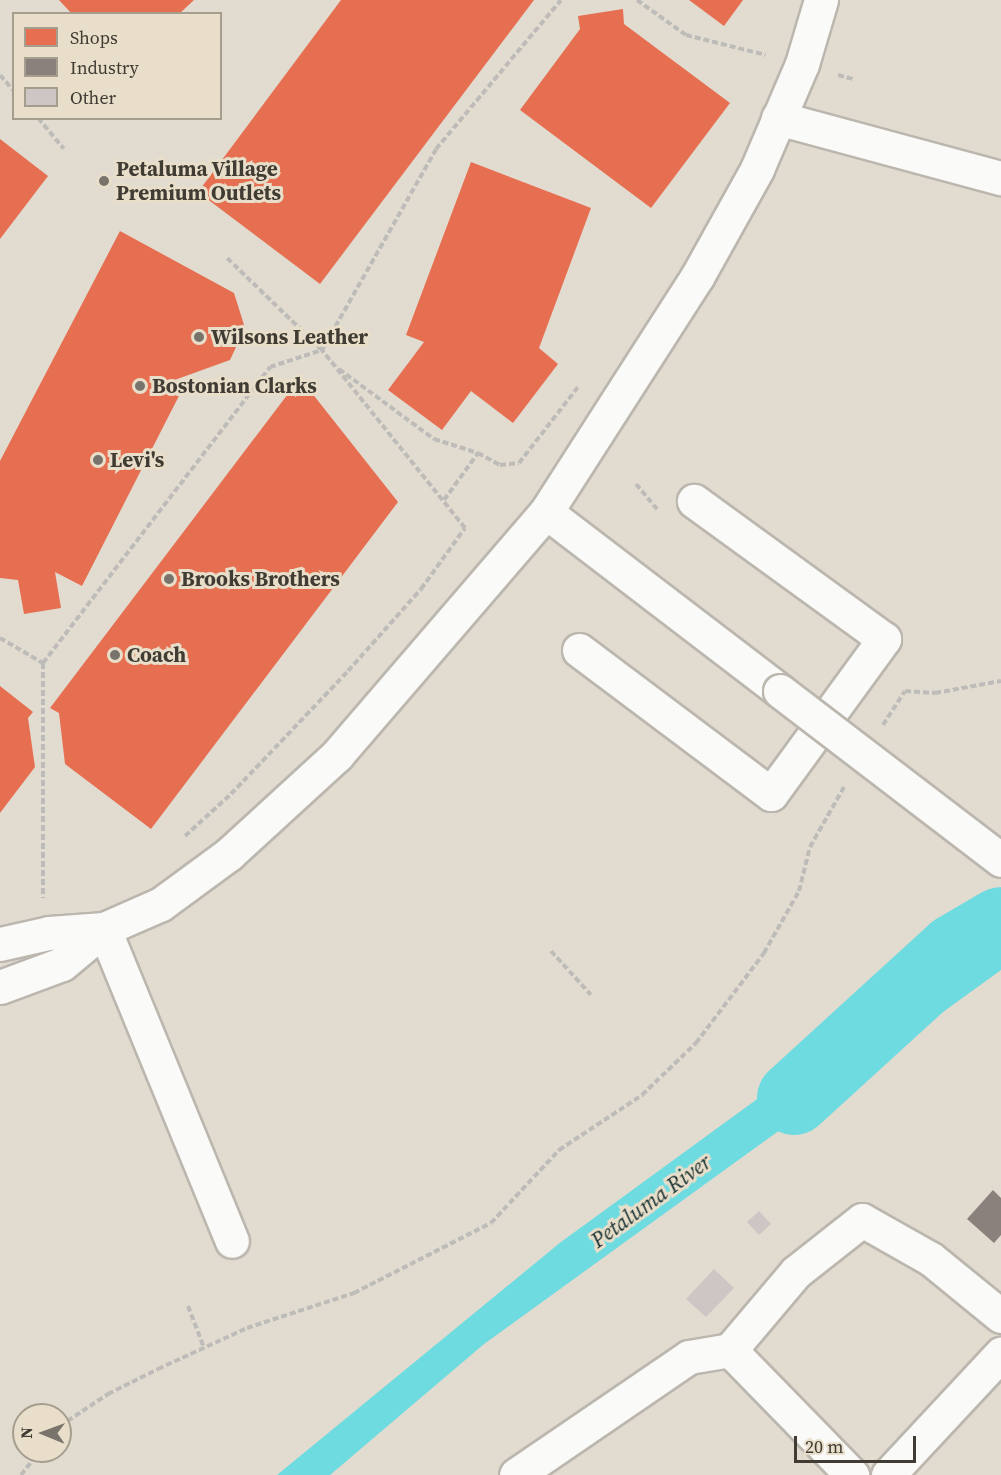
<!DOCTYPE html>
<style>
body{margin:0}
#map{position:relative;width:1001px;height:1475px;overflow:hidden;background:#e1dbd0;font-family:"Source Serif 4",serif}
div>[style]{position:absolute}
.water>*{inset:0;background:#6ddbe0}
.shops>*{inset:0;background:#e76f51}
.industry>*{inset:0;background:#8a817c}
.river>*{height:74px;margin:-37px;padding:0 37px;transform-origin:37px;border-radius:37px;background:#6ddbe0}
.building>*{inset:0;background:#cdc6c4}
.path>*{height:4px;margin-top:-2px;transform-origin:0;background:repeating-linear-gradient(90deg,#bebcb8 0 6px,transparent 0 9px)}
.roads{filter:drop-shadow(2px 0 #bcb7ae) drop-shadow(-2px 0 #bcb7ae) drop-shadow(0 2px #bcb7ae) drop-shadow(0 -2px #bcb7ae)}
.minor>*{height:33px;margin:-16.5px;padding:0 16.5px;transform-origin:16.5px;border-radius:16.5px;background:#fafaf8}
.major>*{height:33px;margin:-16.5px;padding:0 16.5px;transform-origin:16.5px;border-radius:16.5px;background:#fafaf8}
.bridges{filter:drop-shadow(2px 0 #bcb7ae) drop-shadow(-2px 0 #bcb7ae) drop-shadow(0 2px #bcb7ae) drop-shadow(0 -2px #bcb7ae)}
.minor-bridge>*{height:33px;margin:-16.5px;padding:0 16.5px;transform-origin:16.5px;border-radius:16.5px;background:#fafaf8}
.dots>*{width:16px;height:16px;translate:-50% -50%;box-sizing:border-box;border:3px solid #e8dec9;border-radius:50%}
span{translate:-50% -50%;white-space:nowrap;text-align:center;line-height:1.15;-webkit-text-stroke:6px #e8dec9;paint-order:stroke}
.poi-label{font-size:21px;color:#403c34;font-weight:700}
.left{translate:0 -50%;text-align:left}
.water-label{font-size:22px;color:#173032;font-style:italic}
.legend{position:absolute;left:12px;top:12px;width:210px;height:108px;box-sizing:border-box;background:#e8dec9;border:2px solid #a59d8d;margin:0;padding:8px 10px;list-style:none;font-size:18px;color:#403c34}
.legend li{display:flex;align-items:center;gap:12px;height:30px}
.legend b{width:30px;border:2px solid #a59d8d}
.north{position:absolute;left:12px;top:1403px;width:60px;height:60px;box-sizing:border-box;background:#e8dec9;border:2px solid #a59d8d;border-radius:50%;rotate:271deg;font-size:16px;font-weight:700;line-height:24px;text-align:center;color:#403c34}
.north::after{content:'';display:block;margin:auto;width:21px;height:27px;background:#78746b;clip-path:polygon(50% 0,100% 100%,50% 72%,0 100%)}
.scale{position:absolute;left:794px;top:1436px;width:122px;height:27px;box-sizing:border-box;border:3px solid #403c34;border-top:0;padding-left:8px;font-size:18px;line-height:21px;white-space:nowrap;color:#403c34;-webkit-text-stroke:4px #e8dec9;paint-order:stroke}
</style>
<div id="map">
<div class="water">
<i style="clip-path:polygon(1001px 933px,1001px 970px,484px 1344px,330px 1475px,277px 1475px,561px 1242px,760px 1097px,951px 979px)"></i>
</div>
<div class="shops">
<i style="clip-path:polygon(59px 0,194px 0,179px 14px,72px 14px)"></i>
<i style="clip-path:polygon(341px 0,534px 0,320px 284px,198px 192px)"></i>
<i style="clip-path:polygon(689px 0,743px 0,724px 26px)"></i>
<i style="clip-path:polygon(623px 9px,624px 24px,730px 103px,651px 208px,520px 110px,580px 29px,578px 16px)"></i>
<i style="clip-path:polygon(0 139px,48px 176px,0 239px)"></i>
<i style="clip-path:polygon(471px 162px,591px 208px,539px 348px,558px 364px,513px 423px,471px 391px,442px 430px,388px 390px,424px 342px,406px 335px)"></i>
<i style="clip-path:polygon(120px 231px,234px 293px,245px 328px,230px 360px,169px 382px,183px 388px,82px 586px,55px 572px,61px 608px,24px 614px,18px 580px,0 578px,0 461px)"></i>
<i style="clip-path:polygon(300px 378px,398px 502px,151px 829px,65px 764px,59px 713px,50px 708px)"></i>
<i style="clip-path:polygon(0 686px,33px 712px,28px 718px,35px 767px,0 813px)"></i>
</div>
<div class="industry">
<i style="clip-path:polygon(993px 1190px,1001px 1198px,1001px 1235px,994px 1243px,967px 1219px)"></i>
</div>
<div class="river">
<i style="left:794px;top:1098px;width:218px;rotate:-42.4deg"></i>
<i style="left:955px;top:951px;width:53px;rotate:-30.4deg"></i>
</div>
<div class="building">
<i style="clip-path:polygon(759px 1211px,771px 1224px,759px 1235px,747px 1222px)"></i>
<i style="clip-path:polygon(714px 1269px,734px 1288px,706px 1317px,686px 1299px)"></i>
</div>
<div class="path">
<i style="left:637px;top:0;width:60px;rotate:35.5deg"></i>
<i style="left:686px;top:35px;width:82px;rotate:14deg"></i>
<i style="left:0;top:75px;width:21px;rotate:49deg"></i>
<i style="left:838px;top:75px;width:16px;rotate:15deg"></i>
<i style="left:38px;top:118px;width:40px;rotate:50deg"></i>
<i style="left:339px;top:369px;width:118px;rotate:36.4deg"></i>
<i style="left:434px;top:439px;width:46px;rotate:17.7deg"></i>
<i style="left:636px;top:484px;width:33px;rotate:50deg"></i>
<i style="left:444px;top:500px;width:58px;rotate:-54.1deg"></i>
<i style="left:478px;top:453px;width:25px;rotate:29deg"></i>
<i style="left:500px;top:465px;width:19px;rotate:-6deg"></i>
<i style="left:519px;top:463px;width:96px;rotate:-52.2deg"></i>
<i style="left:0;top:638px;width:50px;rotate:30.2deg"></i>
<i style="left:43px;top:663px;width:373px;rotate:-52.5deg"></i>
<i style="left:270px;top:367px;width:55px;rotate:-18.1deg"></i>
<i style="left:322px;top:350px;width:231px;rotate:-60.4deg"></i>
<i style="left:436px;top:149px;width:194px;rotate:-50deg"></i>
<i style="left:43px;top:663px;width:235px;rotate:90deg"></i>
<i style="left:883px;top:725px;width:40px;rotate:-57.1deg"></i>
<i style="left:905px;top:691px;width:30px;rotate:4deg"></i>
<i style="left:935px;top:693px;width:67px;rotate:-10.3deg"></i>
<i style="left:185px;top:836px;width:62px;rotate:-42.4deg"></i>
<i style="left:231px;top:794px;width:170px;rotate:-46.4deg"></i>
<i style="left:348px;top:671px;width:110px;rotate:-48.3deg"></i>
<i style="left:421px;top:589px;width:75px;rotate:-54.2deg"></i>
<i style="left:465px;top:528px;width:228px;rotate:-128.8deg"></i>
<i style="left:322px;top:350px;width:134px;rotate:-135.9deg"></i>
<i style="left:551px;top:951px;width:59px;rotate:47.7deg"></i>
<i style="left:188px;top:1306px;width:45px;rotate:69.1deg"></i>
<i style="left:60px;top:1426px;width:58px;rotate:-33.7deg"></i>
<i style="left:108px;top:1394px;width:56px;rotate:-26.6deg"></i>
<i style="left:158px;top:1369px;width:98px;rotate:-24.7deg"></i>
<i style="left:247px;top:1328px;width:113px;rotate:-18.1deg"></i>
<i style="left:354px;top:1293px;width:154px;rotate:-27.1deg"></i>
<i style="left:491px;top:1223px;width:100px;rotate:-47deg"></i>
<i style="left:559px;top:1150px;width:100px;rotate:-33.5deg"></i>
<i style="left:642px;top:1095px;width:75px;rotate:-43.9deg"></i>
<i style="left:696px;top:1043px;width:113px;rotate:-52.9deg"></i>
<i style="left:764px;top:953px;width:71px;rotate:-60.6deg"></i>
<i style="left:799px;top:891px;width:45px;rotate:-76deg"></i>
<i style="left:810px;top:847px;width:69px;rotate:-60.5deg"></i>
<i style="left:21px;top:1475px;width:31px;rotate:-52deg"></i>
</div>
<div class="roads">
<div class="minor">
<i style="left:778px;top:118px;width:231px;rotate:15.1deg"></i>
<i style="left:546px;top:512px;width:295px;rotate:37.4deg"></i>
<i style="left:579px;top:650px;width:240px;rotate:36.9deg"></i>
<i style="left:771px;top:794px;width:192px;rotate:-53.9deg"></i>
<i style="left:884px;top:639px;width:235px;rotate:-144deg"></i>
<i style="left:104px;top:929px;width:337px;rotate:67.7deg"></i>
<i style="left:0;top:944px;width:50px;rotate:-12.7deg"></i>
<i style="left:49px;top:933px;width:55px;rotate:-4.2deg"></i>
<i style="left:0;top:987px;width:66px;rotate:-20.4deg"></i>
<i style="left:62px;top:964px;width:55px;rotate:-39.8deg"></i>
<i style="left:104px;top:929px;width:62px;rotate:-23.7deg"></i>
<i style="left:161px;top:904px;width:84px;rotate:-36.3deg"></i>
<i style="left:229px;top:854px;width:147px;rotate:-42.5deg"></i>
<i style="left:337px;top:755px;width:321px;rotate:-49.3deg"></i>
<i style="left:546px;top:512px;width:279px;rotate:-57.3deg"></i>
<i style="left:697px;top:277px;width:124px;rotate:-60.9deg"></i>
<i style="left:757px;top:169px;width:114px;rotate:-66.8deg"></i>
<i style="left:802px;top:64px;width:67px;rotate:-73.5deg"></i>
<i style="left:730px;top:1350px;width:102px;rotate:-49.8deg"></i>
<i style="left:796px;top:1272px;width:84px;rotate:-38.2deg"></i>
<i style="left:862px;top:1220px;width:79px;rotate:29.5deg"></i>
<i style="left:931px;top:1259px;width:90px;rotate:39.2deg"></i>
<i style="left:516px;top:1475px;width:209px;rotate:-34.3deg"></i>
<i style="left:689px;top:1357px;width:42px;rotate:-9.7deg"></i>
<i style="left:730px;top:1350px;width:175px;rotate:45.7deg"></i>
</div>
<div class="major">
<i style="left:888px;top:1475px;width:166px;rotate:-47deg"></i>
</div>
</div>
<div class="bridges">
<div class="minor-bridge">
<i style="left:780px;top:691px;width:278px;rotate:37.4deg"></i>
</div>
</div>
<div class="dots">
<i style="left:104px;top:181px;background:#78746b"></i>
<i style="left:199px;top:337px;background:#78746b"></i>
<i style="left:140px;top:386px;background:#78746b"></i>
<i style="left:98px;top:460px;background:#78746b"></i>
<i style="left:169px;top:579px;background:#78746b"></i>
<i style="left:115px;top:655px;background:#78746b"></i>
</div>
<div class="poi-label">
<span class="left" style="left:116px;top:181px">Petaluma Village<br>Premium Outlets</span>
<span class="left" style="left:211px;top:337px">Wilsons Leather</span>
<span class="left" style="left:152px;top:386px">Bostonian Clarks</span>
<span class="left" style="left:110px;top:460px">Levi's</span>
<span class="left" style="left:181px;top:579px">Brooks Brothers</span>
<span class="left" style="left:127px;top:655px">Coach</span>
</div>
<div class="water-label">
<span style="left:651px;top:1201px;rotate:-36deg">Petaluma River</span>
</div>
<ul class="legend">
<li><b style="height:16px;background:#e76f51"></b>Shops</li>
<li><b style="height:16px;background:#8a817c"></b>Industry</li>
<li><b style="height:16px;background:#cdc6c4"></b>Other</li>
</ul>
<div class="north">N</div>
<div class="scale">20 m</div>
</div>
